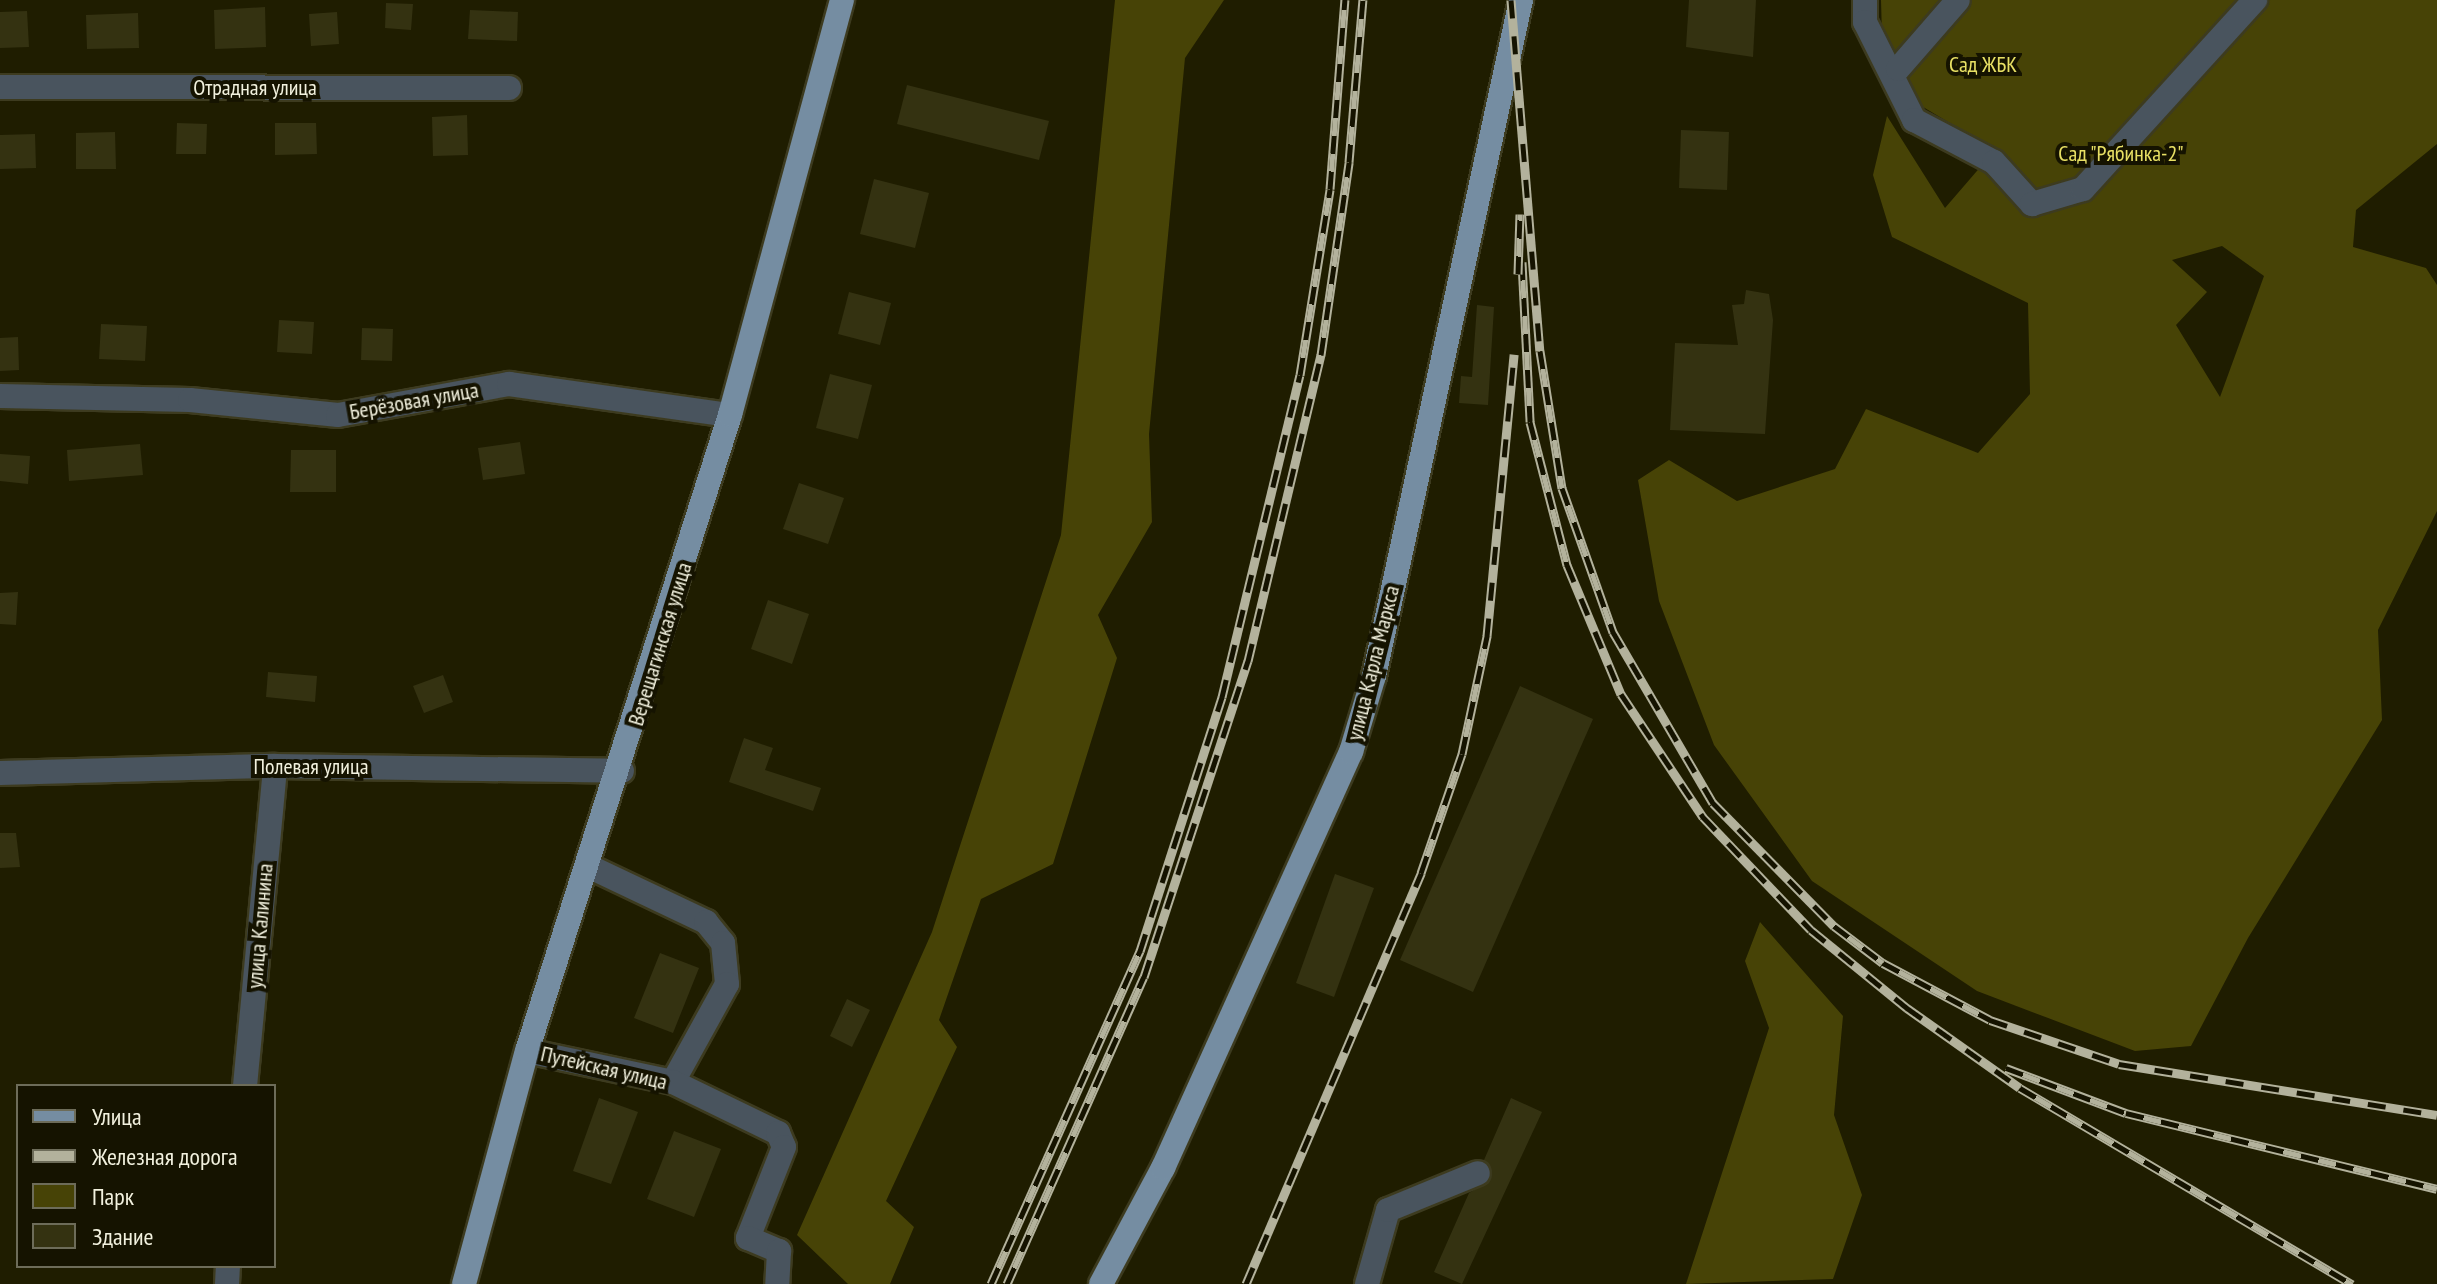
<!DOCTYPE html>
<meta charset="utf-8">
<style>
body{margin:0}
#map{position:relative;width:2437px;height:1284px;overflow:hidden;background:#1f1d00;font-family:"PT Sans Narrow",sans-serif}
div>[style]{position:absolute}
.green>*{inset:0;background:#474306}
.building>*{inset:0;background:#343211}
.roads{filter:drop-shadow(2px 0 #3d3b1f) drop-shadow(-2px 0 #3d3b1f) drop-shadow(0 2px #3d3b1f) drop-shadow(0 -2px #3d3b1f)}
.minor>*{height:24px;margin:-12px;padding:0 12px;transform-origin:12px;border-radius:12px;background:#49545e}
.major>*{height:24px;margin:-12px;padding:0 12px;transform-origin:12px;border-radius:12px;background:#758da2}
.rail>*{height:9px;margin-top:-4.5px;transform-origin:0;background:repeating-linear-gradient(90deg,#151300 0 18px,#b3b29c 0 36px);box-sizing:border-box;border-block:2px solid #b3b29c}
span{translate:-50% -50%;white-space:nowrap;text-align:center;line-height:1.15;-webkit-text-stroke:8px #151300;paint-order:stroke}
.park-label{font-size:22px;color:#e8e064}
.street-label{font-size:22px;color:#f2f1de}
.legend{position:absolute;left:16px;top:1084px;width:260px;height:184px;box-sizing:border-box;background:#151300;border:2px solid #6d6c59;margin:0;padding:10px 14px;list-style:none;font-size:24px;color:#f2f1de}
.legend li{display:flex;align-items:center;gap:16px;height:40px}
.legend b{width:40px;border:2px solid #6d6c59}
</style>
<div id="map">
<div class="green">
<i style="clip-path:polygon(1115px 0,1224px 0,1185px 58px,1149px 434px,1152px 522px,1098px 615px,1117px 658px,1053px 864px,981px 899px,939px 1020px,957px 1047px,886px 1201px,914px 1227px,890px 1284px,848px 1284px,797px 1235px,932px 932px,1061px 535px)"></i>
<i style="clip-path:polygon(evenodd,1881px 0,2437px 0,2437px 144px,2356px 210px,2353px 247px,2426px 268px,2437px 285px,2437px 511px,2378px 630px,2382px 720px,2248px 938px,2191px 1046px,2135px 1051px,1977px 991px,1812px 881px,1714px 745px,1659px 601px,1638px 480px,1669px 460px,1737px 501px,1835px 469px,1866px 409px,1978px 453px,2030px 394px,2028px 303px,1892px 237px,1873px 175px,1887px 116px,1945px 208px,1995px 150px,1913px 101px,1882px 37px,1881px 0,2222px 246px,2264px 276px,2220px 397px,2176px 325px,2207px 292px,2172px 260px,2222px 246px)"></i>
<i style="clip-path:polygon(1760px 922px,1843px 1016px,1834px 1115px,1862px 1195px,1833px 1279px,1686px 1284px,1769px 1028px,1745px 961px)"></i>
</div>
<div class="building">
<i style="clip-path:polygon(1689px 0,1756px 0,1753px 57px,1686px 47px)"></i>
<i style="clip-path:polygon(386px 3px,413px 4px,411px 30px,385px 28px)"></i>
<i style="clip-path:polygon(265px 7px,266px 47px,215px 49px,214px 10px)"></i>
<i style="clip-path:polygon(470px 10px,518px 12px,517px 41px,468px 39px)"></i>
<i style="clip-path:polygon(27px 11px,29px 47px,0 48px,0 12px)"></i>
<i style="clip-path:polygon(337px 12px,339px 44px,311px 46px,309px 14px)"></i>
<i style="clip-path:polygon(138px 13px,139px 48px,87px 49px,86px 15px)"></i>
<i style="clip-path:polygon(907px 85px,1049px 121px,1039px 160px,897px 124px)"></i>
<i style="clip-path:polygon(467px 115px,468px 155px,433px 156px,432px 117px)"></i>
<i style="clip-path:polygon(177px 123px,207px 124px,206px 154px,176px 154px)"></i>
<i style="clip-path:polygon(275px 123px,316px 123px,317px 154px,275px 155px)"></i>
<i style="clip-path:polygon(1681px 130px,1729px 132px,1727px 190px,1679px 188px)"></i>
<i style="clip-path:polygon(115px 132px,116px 169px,76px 169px,76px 133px)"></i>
<i style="clip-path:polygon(35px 134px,36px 168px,0 169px,0 135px)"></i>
<i style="clip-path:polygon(874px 179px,929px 193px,915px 248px,860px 234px)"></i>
<i style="clip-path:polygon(1746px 290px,1769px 294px,1773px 320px,1765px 434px,1670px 430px,1675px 343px,1738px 345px,1732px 305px,1744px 304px)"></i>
<i style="clip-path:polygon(849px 292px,891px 303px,880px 345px,838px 334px)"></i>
<i style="clip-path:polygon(1477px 305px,1494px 307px,1488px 405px,1459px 403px,1461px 376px,1472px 377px)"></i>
<i style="clip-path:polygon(279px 320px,314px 322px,312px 354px,277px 352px)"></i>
<i style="clip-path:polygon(101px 324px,147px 326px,145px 361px,99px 359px)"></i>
<i style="clip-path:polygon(362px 328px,393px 329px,392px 361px,361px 360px)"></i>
<i style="clip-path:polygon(18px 337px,19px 370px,0 371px,0 338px)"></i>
<i style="clip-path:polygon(830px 374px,872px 385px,858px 439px,816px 428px)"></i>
<i style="clip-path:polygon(520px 442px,525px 474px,483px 480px,478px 448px)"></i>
<i style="clip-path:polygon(140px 444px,143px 475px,69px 481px,67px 450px)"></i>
<i style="clip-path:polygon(291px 450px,336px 450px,336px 492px,290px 492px)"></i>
<i style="clip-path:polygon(0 454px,30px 456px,28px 484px,0 481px)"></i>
<i style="clip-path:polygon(799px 483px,844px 498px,828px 544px,783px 529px)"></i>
<i style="clip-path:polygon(18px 592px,16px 625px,0 624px,0 593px)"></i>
<i style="clip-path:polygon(768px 600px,809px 614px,792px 664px,751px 649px)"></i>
<i style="clip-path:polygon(268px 672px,317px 676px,315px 702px,266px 697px)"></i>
<i style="clip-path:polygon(443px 675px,453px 702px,424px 713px,413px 686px)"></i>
<i style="clip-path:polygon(1520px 686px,1593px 719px,1473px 992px,1400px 960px)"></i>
<i style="clip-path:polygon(744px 738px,773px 748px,765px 770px,821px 788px,813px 811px,729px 782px)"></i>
<i style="clip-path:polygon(0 833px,16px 833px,20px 867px,0 868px)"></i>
<i style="clip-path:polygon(1335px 874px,1374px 888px,1334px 997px,1296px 983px)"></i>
<i style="clip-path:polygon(660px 953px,699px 968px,673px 1033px,634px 1018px)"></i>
<i style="clip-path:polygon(847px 999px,870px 1010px,852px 1047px,830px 1036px)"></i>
<i style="clip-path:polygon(599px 1098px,638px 1112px,611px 1184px,573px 1171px)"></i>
<i style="clip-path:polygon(1511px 1098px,1542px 1112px,1462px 1284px,1434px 1272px,1469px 1193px,1490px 1181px,1484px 1160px)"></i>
<i style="clip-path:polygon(674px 1131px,721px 1149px,694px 1217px,647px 1199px)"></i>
</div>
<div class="roads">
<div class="minor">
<i style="left:1865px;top:0;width:22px;rotate:90deg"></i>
<i style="left:1865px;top:22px;width:110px;rotate:63.4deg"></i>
<i style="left:1914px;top:120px;width:90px;rotate:27.7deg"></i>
<i style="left:1994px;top:162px;width:57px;rotate:47.9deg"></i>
<i style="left:2032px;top:204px;width:53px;rotate:-16.4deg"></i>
<i style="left:2083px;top:189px;width:256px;rotate:-47.7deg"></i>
<i style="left:1898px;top:69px;width:91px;rotate:-49deg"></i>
<i style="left:0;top:87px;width:509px;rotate:0.11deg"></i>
<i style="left:0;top:396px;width:190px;rotate:1.2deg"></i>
<i style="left:190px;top:400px;width:149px;rotate:5.8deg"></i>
<i style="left:338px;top:415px;width:174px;rotate:-10.3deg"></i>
<i style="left:509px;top:384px;width:223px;rotate:8deg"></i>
<i style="left:0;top:773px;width:275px;rotate:-1.5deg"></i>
<i style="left:275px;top:766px;width:347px;rotate:0.8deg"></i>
<i style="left:588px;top:866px;width:131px;rotate:25.4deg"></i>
<i style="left:706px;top:922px;width:27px;rotate:51deg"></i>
<i style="left:723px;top:943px;width:41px;rotate:84.4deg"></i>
<i style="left:727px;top:984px;width:112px;rotate:118.9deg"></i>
<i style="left:527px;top:1051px;width:149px;rotate:12deg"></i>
<i style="left:673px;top:1082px;width:117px;rotate:25.9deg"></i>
<i style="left:778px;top:1133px;width:15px;rotate:67deg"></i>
<i style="left:784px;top:1147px;width:98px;rotate:111.6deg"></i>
<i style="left:748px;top:1238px;width:34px;rotate:23deg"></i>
<i style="left:779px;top:1251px;width:33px;rotate:93deg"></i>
<i style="left:245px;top:1086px;width:321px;rotate:-84.6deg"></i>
<i style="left:227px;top:1284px;width:18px;rotate:-87deg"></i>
<i style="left:1367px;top:1284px;width:77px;rotate:-74.2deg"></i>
<i style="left:1388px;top:1210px;width:97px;rotate:-22.3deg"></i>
</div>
<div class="major">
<i style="left:464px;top:1284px;width:241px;rotate:-74.9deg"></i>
<i style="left:527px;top:1051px;width:668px;rotate:-72.3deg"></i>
<i style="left:730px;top:415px;width:430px;rotate:-74.9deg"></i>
<i style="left:1101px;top:1284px;width:132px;rotate:-61.9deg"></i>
<i style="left:1163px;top:1168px;width:457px;rotate:-65.7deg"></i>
<i style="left:1351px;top:752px;width:79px;rotate:-73.2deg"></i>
<i style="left:1374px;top:676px;width:692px;rotate:-77.73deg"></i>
</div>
</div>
<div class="rail">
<i style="left:1511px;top:0;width:352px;rotate:85.3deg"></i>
<i style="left:1540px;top:351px;width:139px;rotate:80.9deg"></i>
<i style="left:1562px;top:488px;width:153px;rotate:70.5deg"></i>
<i style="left:1613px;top:632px;width:198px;rotate:59.7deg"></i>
<i style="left:1713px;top:803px;width:173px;rotate:45.5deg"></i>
<i style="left:1834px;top:926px;width:61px;rotate:37.1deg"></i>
<i style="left:1883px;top:963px;width:121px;rotate:28deg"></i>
<i style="left:1990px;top:1020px;width:136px;rotate:18.8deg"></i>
<i style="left:2119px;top:1064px;width:322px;rotate:9.1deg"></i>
<i style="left:1522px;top:262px;width:160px;rotate:87.1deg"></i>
<i style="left:1530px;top:422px;width:148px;rotate:75.5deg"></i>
<i style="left:1567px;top:565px;width:140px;rotate:67.3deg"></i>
<i style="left:1621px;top:694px;width:148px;rotate:56.3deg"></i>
<i style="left:1703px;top:817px;width:156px;rotate:46.3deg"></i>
<i style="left:1811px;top:930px;width:124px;rotate:39.1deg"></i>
<i style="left:1907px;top:1008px;width:138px;rotate:35.3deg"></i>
<i style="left:2020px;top:1088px;width:386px;rotate:30.6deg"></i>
<i style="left:1518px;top:274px;width:60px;rotate:-88.1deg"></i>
<i style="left:2006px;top:1068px;width:128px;rotate:20.6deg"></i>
<i style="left:2126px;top:1113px;width:320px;rotate:13.7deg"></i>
<i style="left:991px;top:1284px;width:365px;rotate:-65.9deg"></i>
<i style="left:1140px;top:951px;width:267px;rotate:-72.1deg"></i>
<i style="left:1222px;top:697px;width:331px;rotate:-76.4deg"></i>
<i style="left:1300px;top:375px;width:188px;rotate:-80.8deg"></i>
<i style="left:1330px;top:189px;width:190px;rotate:-85.5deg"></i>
<i style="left:1007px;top:1284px;width:336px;rotate:-66deg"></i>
<i style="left:1144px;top:977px;width:333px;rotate:-71.8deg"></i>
<i style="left:1248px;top:661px;width:315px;rotate:-76.6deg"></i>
<i style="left:1321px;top:355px;width:195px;rotate:-81.7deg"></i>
<i style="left:1349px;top:162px;width:163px;rotate:-85.1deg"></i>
<i style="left:1246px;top:1284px;width:447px;rotate:-66.9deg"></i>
<i style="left:1421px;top:873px;width:126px;rotate:-71deg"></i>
<i style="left:1462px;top:754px;width:121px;rotate:-78deg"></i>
<i style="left:1487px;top:636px;width:283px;rotate:-84.5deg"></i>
</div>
<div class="park-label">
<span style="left:1983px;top:65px">Сад ЖБК</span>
<span style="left:2121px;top:154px">Сад "Рябинка-2"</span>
</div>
<div class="street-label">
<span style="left:255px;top:88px">Отрадная улица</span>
<span style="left:414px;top:401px;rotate:-10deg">Берёзовая улица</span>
<span style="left:660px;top:644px;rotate:-73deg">Верещагинская улица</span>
<span style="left:1373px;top:663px;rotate:-76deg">улица Карла Маркса</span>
<span style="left:311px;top:767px">Полевая улица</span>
<span style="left:260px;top:926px;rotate:-85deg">улица Калинина</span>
<span style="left:604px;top:1068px;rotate:13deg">Путейская улица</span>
</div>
<ul class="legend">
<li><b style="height:10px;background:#758da2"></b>Улица</li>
<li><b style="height:10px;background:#b3b29c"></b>Железная дорога</li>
<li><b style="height:22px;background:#474306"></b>Парк</li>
<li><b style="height:22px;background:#343211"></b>Здание</li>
</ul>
</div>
